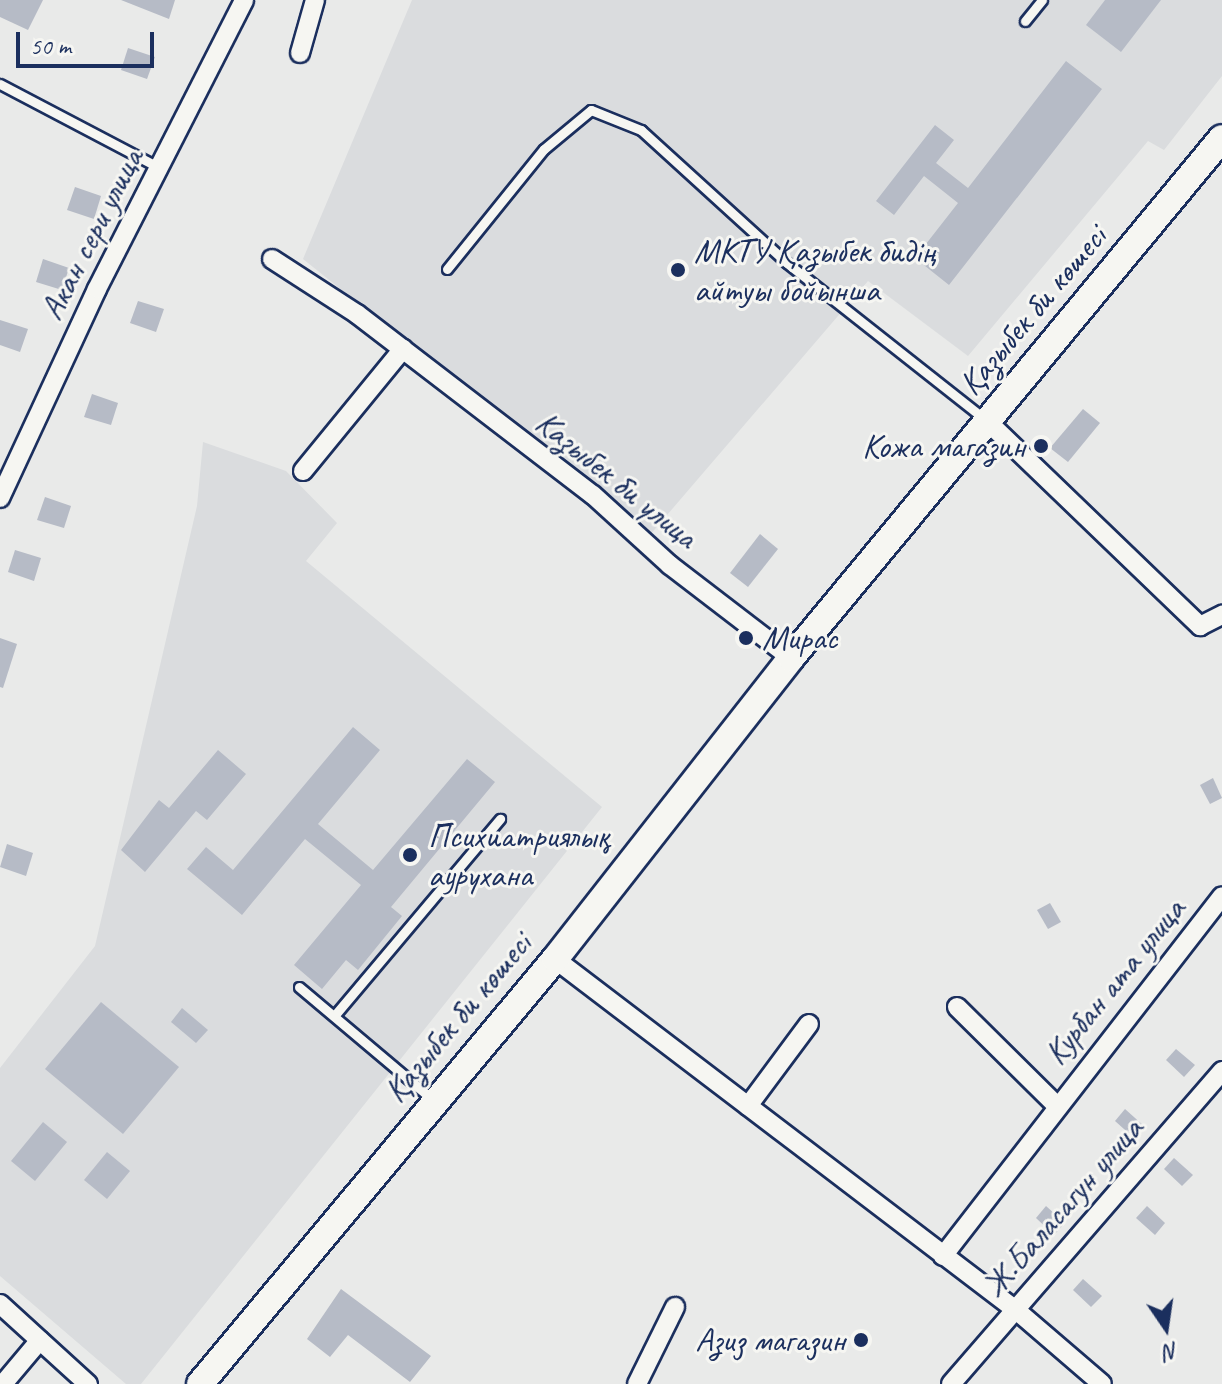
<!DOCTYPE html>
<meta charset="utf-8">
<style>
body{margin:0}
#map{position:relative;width:1222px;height:1384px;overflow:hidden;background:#e9eae9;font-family:Caveat,sans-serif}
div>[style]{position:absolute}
.built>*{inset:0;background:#dadcde}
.building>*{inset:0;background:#b6bbc6}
.roads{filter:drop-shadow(2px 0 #1b2f5e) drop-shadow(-2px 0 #1b2f5e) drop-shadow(0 2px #1b2f5e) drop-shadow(0 -2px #1b2f5e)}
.service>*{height:9px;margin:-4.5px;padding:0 4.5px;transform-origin:4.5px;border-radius:4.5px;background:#f6f6f2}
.minor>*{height:18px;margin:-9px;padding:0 9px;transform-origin:9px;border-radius:9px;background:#f6f6f2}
.secondary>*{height:26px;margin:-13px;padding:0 13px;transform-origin:13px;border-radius:13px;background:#f6f6f2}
.dots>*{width:22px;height:22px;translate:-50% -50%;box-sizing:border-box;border:4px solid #f6f6f2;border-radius:50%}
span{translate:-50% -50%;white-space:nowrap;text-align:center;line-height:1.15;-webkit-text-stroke:6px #f6f6f2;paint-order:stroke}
.street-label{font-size:34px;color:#1b2f5e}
.poi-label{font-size:34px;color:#1b2f5e}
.left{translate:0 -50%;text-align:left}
.right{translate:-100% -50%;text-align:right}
.north{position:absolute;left:1126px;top:1288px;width:80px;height:80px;-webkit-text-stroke:6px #f6f6f2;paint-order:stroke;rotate:167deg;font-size:22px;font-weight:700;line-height:32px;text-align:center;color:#1b2f5e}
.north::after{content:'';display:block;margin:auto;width:28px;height:36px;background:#1b2f5e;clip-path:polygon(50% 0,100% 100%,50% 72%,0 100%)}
.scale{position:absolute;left:16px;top:32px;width:138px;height:36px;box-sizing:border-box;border:4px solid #1b2f5e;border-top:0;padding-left:10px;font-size:24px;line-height:28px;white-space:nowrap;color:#1b2f5e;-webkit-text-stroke:6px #f6f6f2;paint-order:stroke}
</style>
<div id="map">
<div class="built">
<i style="clip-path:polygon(412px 0,1222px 0,1222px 76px,1164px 150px,1148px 141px,968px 356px,868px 281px,649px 536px,303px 259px)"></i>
<i style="clip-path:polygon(203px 442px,286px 471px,337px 523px,306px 561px,602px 807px,141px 1384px,126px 1384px,0 1276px,0 1068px,95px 946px,197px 506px)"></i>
</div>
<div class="building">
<i style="clip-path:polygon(0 0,43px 0,28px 30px,0 17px)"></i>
<i style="clip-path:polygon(121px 0,175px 0,169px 19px)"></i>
<i style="clip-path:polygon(1105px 0,1161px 0,1121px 52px,1086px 25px)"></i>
<i style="clip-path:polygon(128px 48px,155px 57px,147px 79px,121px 70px)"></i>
<i style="clip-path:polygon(1066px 61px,1102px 89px,949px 285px,915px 258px,958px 203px,924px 176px,894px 215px,876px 201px,935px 125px,954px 140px,936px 163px,968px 188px)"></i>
<i style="clip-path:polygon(75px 187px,101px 196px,94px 219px,67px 210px)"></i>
<i style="clip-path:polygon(43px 259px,69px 268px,62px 290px,36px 282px)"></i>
<i style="clip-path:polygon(138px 301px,164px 309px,156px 332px,130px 323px)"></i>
<i style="clip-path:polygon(0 320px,28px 329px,20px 352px,0 345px)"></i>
<i style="clip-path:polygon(92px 394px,118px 403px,111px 425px,84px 417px)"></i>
<i style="clip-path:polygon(1083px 409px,1100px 423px,1068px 462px,1050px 448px)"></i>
<i style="clip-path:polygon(45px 497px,71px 506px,64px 528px,37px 520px)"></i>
<i style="clip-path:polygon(760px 534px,778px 549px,748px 587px,730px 573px)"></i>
<i style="clip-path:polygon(15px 550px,41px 558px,34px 581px,8px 572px)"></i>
<i style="clip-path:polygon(0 638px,17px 644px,3px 688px,0 687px)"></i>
<i style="clip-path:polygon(353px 727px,380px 750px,318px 824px,373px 870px,467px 759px,495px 782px,391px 907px,402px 916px,358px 970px,346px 960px,322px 989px,294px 965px,361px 885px,305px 839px,242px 915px,187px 869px,206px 847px,233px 870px)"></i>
<i style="clip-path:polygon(218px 750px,246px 774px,207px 820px,196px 811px,145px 872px,121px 850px,159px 800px,169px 808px)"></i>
<i style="clip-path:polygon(1213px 778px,1222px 798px,1210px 804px,1200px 785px)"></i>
<i style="clip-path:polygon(7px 844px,33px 853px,26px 876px,0 867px)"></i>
<i style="clip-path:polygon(1050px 903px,1061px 922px,1048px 929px,1037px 910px)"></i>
<i style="clip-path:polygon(101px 1002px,179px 1067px,123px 1134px,45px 1069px)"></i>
<i style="clip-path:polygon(182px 1008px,208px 1030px,196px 1043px,171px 1022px)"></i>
<i style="clip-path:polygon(1176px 1049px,1195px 1065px,1184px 1077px,1166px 1060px)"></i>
<i style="clip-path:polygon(1125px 1109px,1144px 1126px,1134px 1138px,1115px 1121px)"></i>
<i style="clip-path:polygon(43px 1122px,67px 1142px,35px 1181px,11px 1161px)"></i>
<i style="clip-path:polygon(107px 1152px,130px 1171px,107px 1199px,84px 1180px)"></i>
<i style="clip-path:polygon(1174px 1158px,1193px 1175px,1182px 1186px,1164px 1169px)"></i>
<i style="clip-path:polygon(1046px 1206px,1065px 1223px,1054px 1235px,1036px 1218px)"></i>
<i style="clip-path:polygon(1147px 1206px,1165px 1223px,1155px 1235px,1136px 1218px)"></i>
<i style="clip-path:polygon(1083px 1279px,1102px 1296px,1091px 1307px,1073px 1290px)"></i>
<i style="clip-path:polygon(341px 1289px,431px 1356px,410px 1382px,348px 1335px,330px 1357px,307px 1339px)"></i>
</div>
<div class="roads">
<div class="service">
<i style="left:1025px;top:21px;width:27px;rotate:-51deg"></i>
<i style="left:0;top:84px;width:181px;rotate:27.7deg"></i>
<i style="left:447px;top:269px;width:154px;rotate:-51.1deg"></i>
<i style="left:544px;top:149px;width:61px;rotate:-39.7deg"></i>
<i style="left:591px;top:110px;width:54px;rotate:21.8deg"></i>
<i style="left:641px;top:130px;width:197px;rotate:42.3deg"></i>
<i style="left:787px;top:263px;width:253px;rotate:38.3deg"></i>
<i style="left:299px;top:987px;width:175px;rotate:40.1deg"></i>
<i style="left:334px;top:1016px;width:258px;rotate:-49.9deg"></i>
</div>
<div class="minor">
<i style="left:300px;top:53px;width:55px;rotate:-74.2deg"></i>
<i style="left:272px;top:259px;width:101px;rotate:32.9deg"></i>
<i style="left:357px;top:314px;width:297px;rotate:37.5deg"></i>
<i style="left:593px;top:495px;width:104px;rotate:42.3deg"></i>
<i style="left:670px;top:565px;width:153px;rotate:37.5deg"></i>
<i style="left:987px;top:421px;width:296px;rotate:43.9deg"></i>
<i style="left:1200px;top:626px;width:25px;rotate:-27deg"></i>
<i style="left:303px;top:471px;width:158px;rotate:-50.7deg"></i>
<i style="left:0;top:498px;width:230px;rotate:-65.1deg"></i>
<i style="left:97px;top:289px;width:324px;rotate:-63deg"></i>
<i style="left:555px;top:959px;width:579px;rotate:37.29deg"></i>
<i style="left:1016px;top:1310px;width:113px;rotate:40.7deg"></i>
<i style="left:957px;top:1007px;width:139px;rotate:44.7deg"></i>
<i style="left:748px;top:1106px;width:102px;rotate:-53.4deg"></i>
<i style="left:943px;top:1256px;width:455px;rotate:-52.2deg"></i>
<i style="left:0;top:1304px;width:119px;rotate:42.3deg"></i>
<i style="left:3px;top:1384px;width:57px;rotate:-49.9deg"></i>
<i style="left:637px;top:1384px;width:86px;rotate:-63.7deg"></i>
<i style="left:951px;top:1384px;width:414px;rotate:-49.1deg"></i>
</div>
<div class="secondary">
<i style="left:200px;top:1384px;width:554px;rotate:-50.13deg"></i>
<i style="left:555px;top:959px;width:382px;rotate:-51.9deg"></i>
<i style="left:791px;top:658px;width:675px;rotate:-50.35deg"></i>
</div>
</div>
<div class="dots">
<i style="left:678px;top:270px;background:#1b2f5e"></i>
<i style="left:1041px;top:446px;background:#1b2f5e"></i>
<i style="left:746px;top:638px;background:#1b2f5e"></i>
<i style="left:410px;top:855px;background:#1b2f5e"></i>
<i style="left:861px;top:1340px;background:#1b2f5e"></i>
</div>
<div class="street-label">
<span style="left:91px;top:234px;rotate:-63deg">Акан сери улица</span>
<span style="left:1032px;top:310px;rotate:-50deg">Қазыбек би көшесі</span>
<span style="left:617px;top:479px;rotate:39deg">Казыбек би улица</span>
<span style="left:1114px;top:981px;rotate:-51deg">Курбан ата улица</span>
<span style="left:457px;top:1017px;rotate:-50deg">Қазыбек би көшесі</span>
<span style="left:1062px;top:1207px;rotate:-49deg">Ж.Баласагун улица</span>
</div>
<div class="poi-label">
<span class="left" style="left:694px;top:270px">МКТУ Қазыбек бидің<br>айтуы бойынша</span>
<span class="right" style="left:1025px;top:446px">Кожа магазин</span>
<span class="left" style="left:762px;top:638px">Мирас</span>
<span class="left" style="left:428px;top:855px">Психиатриялық<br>аурухана</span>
<span class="right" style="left:845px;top:1340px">Азиз магазин</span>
</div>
<div class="north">N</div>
<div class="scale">50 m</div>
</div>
